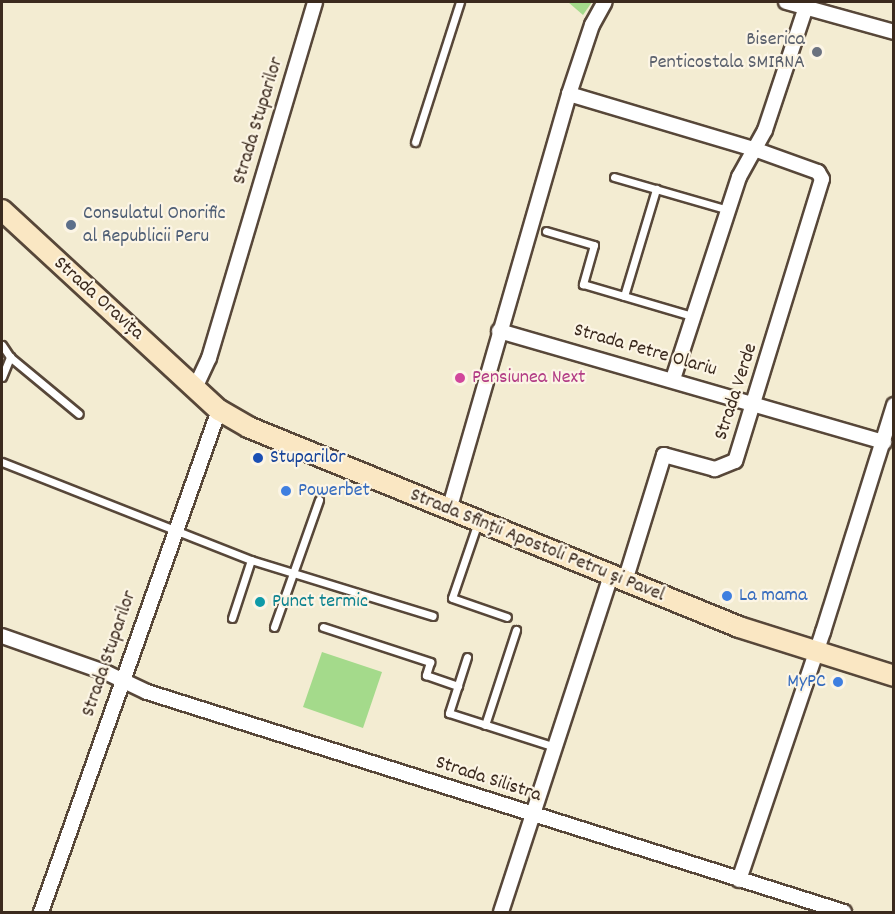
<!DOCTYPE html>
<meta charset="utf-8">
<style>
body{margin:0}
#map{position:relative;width:895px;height:914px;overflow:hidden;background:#f3ecd2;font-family:Dekko,sans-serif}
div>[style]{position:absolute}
.green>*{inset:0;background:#a4da8b}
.roads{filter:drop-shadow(2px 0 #574739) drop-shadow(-2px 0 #574739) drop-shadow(0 2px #574739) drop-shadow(0 -2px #574739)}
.service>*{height:7px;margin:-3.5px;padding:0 3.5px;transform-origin:3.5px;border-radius:3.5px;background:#fff}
.minor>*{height:14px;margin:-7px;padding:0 7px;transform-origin:7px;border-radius:7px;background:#fff}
.secondary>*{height:20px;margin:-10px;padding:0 10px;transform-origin:10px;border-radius:10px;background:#fae7c3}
.dots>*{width:16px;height:16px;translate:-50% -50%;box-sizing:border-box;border:3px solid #fcf5e5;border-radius:50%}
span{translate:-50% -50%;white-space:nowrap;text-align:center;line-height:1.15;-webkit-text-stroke:4.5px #fcf5e5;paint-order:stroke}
.worship-label{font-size:20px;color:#5b616d}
.right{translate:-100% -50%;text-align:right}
.street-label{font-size:20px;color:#3b2a1e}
.service-label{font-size:20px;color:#4e5e75}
.left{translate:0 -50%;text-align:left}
.hotel-label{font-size:20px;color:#b23c85}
.transit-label{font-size:20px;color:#164399}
.shop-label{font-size:20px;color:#366cbe}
.culture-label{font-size:20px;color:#0d838f}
.frame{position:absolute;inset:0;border:3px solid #3b2a1e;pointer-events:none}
</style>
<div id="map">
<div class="green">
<i style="clip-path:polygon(568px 2px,592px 2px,583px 15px)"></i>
<i style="clip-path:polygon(322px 652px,382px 672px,363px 728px,303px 707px)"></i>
</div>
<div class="roads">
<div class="service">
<i style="left:415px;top:142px;width:147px;rotate:-72.2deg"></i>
<i style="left:614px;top:177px;width:119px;rotate:16.1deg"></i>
<i style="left:546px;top:231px;width:50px;rotate:16.3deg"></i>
<i style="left:594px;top:245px;width:41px;rotate:105.8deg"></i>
<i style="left:583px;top:284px;width:114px;rotate:16.4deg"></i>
<i style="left:624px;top:296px;width:112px;rotate:-73.3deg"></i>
<i style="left:2px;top:345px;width:14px;rotate:56deg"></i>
<i style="left:10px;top:357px;width:89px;rotate:39.6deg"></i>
<i style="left:2px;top:377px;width:22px;rotate:-68deg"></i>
<i style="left:2px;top:462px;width:268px;rotate:21.5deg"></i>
<i style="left:251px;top:560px;width:190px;rotate:17.1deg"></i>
<i style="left:478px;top:522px;width:80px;rotate:108.9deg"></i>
<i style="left:452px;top:598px;width:58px;rotate:19.1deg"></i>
<i style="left:232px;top:618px;width:61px;rotate:-71.9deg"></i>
<i style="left:274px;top:627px;width:135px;rotate:-70.5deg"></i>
<i style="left:323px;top:627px;width:113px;rotate:18.1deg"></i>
<i style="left:430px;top:662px;width:14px;rotate:107deg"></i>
<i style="left:426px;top:675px;width:34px;rotate:19deg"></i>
<i style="left:467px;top:657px;width:59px;rotate:107.8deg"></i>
<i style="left:449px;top:713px;width:111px;rotate:17.8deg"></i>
<i style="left:485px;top:725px;width:100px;rotate:-71.9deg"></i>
</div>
<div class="minor">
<i style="left:786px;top:2px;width:112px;rotate:15.5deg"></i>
<i style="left:569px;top:94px;width:193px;rotate:16.6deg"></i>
<i style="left:754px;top:149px;width:68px;rotate:19.8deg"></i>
<i style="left:818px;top:172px;width:8px;rotate:60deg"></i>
<i style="left:822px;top:179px;width:295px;rotate:107.1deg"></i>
<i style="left:735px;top:461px;width:22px;rotate:158deg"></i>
<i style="left:715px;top:469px;width:53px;rotate:-164.6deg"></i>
<i style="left:664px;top:455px;width:132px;rotate:107.2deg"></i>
<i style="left:499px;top:331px;width:401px;rotate:16.1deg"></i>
<i style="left:673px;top:379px;width:213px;rotate:-71.9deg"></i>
<i style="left:739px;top:177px;width:54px;rotate:-61deg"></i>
<i style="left:765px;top:130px;width:130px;rotate:-71.6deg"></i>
<i style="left:195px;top:388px;width:33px;rotate:-65deg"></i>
<i style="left:209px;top:358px;width:371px;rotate:-73.4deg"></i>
<i style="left:449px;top:510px;width:433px;rotate:-73.9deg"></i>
<i style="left:569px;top:94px;width:73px;rotate:-71.6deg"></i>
<i style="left:592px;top:25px;width:26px;rotate:-61deg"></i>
<i style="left:2px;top:636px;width:111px;rotate:19.4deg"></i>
<i style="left:107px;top:673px;width:44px;rotate:25.4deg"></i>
<i style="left:147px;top:692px;width:731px;rotate:17.52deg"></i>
<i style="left:739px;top:880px;width:262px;rotate:-71.3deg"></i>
<i style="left:823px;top:632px;width:238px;rotate:-72.6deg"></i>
<i style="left:41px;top:912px;width:533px;rotate:-70.48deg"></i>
<i style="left:501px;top:912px;width:354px;rotate:-71.9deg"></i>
</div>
<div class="secondary">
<i style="left:2px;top:210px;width:295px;rotate:42.7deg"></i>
<i style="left:219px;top:410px;width:34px;rotate:30deg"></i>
<i style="left:248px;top:427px;width:530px;rotate:22.16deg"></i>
<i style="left:739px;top:627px;width:163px;rotate:17.5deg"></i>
</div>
</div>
<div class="dots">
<i style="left:817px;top:52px;background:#6b7280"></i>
<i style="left:71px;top:225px;background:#5c6f8a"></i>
<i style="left:460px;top:378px;background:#d1479c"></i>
<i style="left:258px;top:458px;background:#1a4fb4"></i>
<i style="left:286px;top:491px;background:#3f7fe0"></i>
<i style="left:727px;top:596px;background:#3f7fe0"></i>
<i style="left:260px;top:602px;background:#0f9aa8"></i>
<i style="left:838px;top:682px;background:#3f7fe0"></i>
</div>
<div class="worship-label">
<span class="right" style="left:805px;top:52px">Biserica<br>Penticostala SMIRNA</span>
</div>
<div class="street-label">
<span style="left:259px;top:121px;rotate:-73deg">Strada Stuparilor</span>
<span style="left:98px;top:299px;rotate:42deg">Strada Oravița</span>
<span style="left:645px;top:351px;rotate:16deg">Strada Petre Olariu</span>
<span style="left:737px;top:392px;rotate:-72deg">Strada Verde</span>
<span style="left:537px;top:546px;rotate:22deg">Strada Sfinții Apostoli Petru și Pavel</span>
<span style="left:110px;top:654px;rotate:-71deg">Strada Stuparilor</span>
<span style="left:488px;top:780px;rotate:18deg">Strada Silistra</span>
</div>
<div class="service-label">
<span class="left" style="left:83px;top:226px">Consulatul Onorific<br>al Republicii Peru</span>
</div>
<div class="hotel-label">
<span class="left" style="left:472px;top:378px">Pensiunea Next</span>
</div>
<div class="transit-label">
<span class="left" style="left:270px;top:458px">Stuparilor</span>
</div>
<div class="shop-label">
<span class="left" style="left:298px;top:491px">Powerbet</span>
<span class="left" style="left:739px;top:596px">La mama</span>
<span class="right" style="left:826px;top:682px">MyPC</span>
</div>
<div class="culture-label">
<span class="left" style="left:272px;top:602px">Punct termic</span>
</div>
<div class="frame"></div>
</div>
